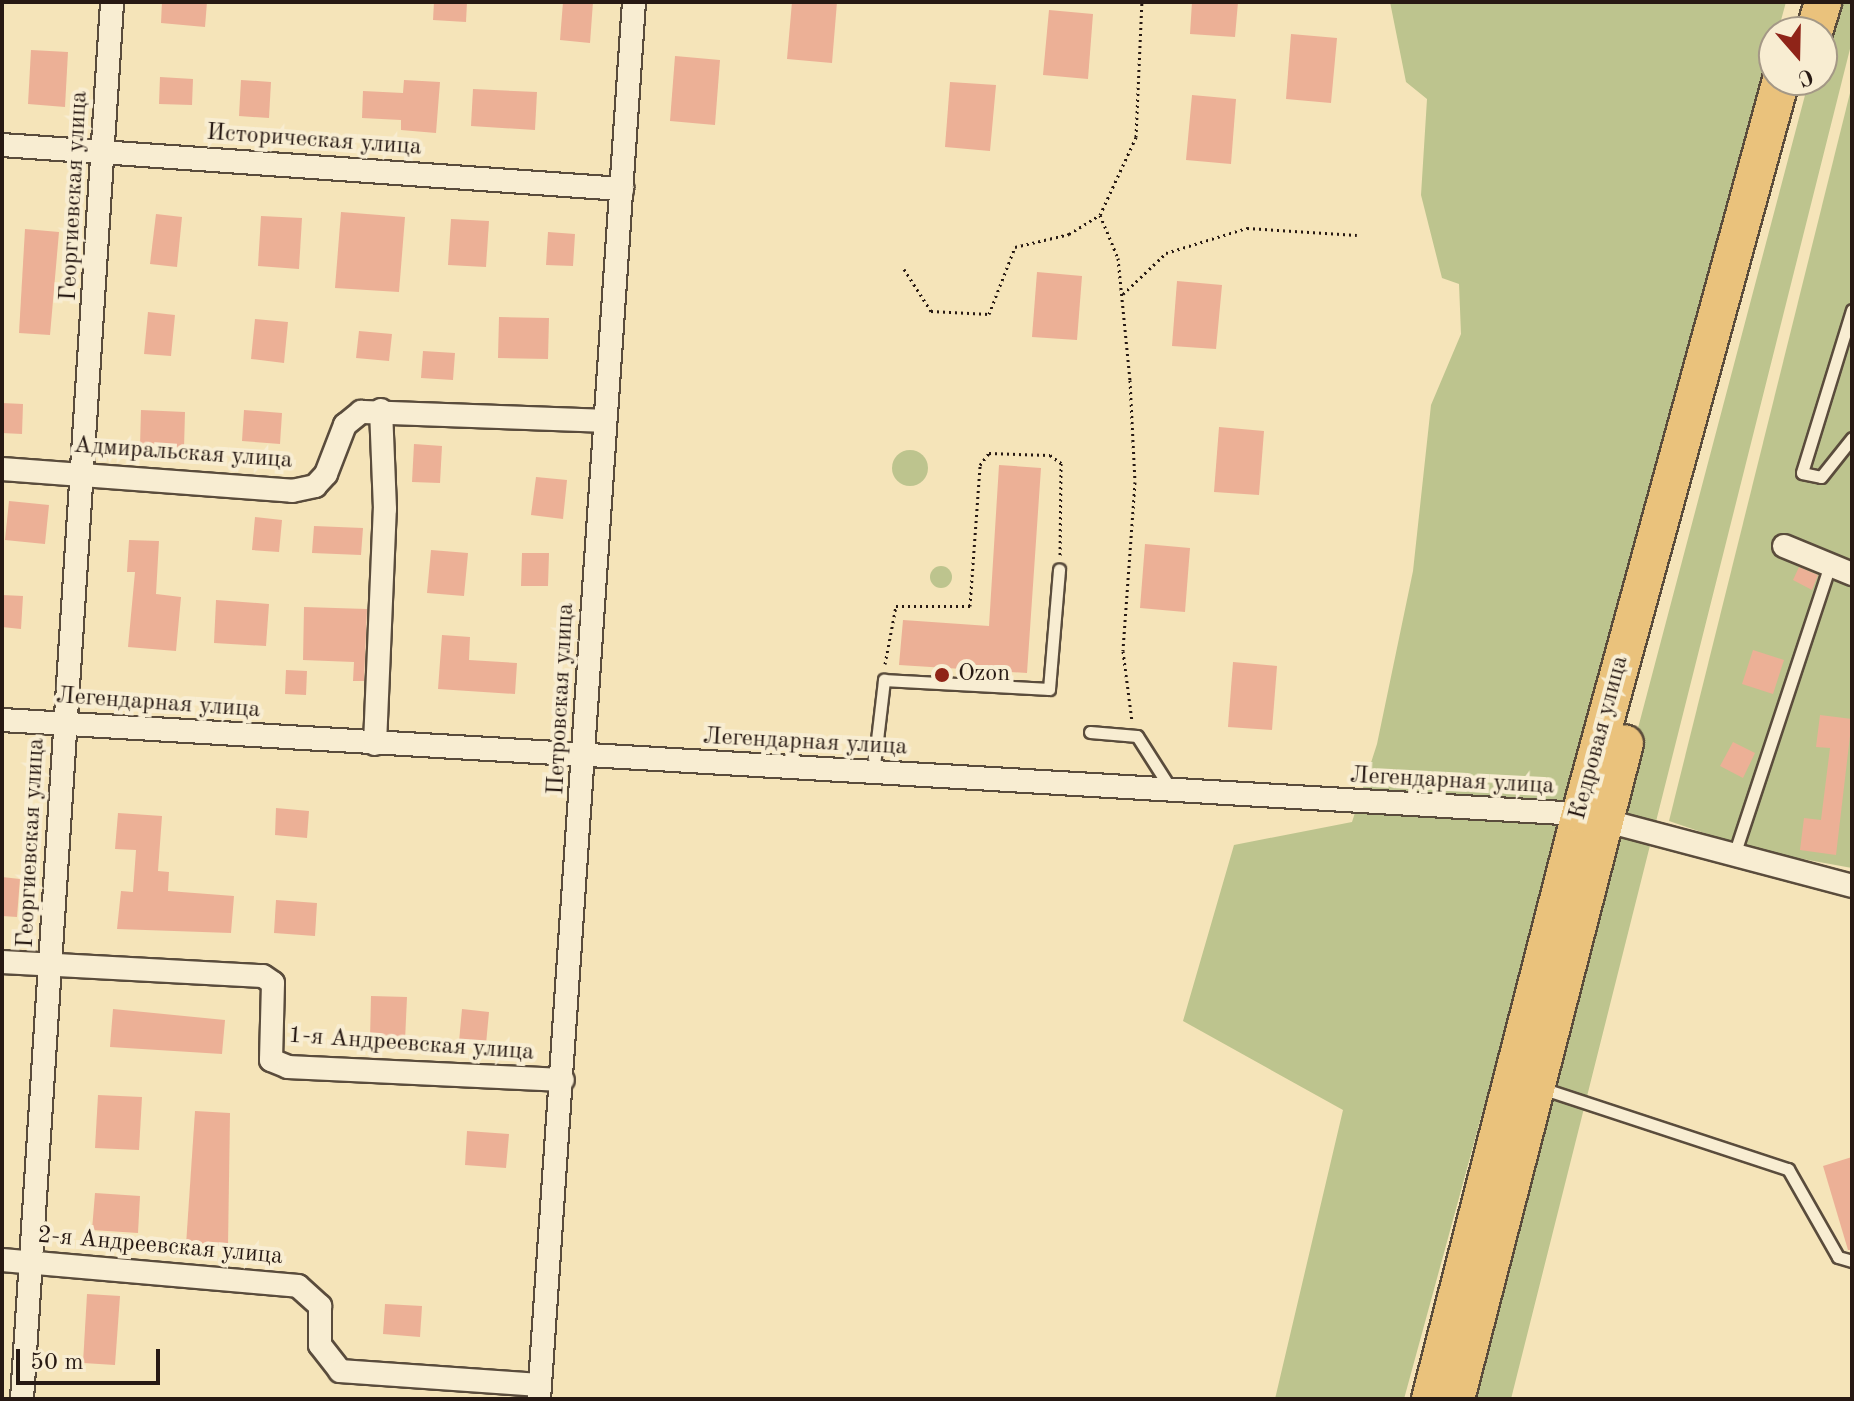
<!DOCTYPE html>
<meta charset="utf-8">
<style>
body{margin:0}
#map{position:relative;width:1854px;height:1401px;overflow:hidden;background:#f5e4b9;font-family:"Old Standard TT",serif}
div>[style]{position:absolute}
.green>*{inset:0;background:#bdc48e}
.round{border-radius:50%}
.building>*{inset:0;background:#ecb096}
.path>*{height:3px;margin-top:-1.5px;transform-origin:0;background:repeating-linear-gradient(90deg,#271913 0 2px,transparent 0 6px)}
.roads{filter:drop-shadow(2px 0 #5a4c3c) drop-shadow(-2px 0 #5a4c3c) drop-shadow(0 2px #5a4c3c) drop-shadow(0 -2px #5a4c3c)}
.service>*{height:11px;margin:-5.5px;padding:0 5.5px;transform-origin:5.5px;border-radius:5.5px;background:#f8edd2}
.minor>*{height:22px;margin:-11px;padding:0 11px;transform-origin:11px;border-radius:11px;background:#f8edd2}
.primary>*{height:36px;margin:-18px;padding:0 18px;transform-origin:18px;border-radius:18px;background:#eac27c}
.dots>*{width:22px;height:22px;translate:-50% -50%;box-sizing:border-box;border:4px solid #f8edd2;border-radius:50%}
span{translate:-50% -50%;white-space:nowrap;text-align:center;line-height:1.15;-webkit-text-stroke:8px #f8edd2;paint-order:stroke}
.street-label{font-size:24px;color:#271913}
.poi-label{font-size:24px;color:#271913}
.left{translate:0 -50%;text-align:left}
.frame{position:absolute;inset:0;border:4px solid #271913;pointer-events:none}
.north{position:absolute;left:1758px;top:16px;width:80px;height:80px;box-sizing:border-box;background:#f8edd2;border:2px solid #a49886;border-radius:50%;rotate:160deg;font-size:22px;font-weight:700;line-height:32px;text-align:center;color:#271913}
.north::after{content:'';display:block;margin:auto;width:28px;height:36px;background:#8f2418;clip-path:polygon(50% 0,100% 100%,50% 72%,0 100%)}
.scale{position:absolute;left:16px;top:1349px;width:144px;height:36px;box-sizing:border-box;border:4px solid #271913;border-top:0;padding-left:10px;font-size:24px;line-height:28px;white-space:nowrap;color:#271913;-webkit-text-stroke:6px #f8edd2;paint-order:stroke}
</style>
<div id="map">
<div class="green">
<i style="clip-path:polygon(1390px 2px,1786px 2px,1404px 1399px,1275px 1399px,1343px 1110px,1183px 1021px,1234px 845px,1352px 822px,1377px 744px,1413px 571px,1431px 405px,1461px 334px,1459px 284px,1442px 278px,1421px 195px,1427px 99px,1406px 82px)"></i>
<i style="clip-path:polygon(1830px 2px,1852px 2px,1852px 41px,1511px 1399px,1461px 1399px,1809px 80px,1822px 80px)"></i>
<i style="clip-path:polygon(1852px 85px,1852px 868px,1754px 850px,1669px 821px)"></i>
<i class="round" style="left:892px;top:450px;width:36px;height:36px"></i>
<i class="round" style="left:930px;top:566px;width:22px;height:22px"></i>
</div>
<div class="building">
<i style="clip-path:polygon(162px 2px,207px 2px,205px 27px,161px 23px)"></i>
<i style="clip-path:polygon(434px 2px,467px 2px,466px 22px,433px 20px)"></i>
<i style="clip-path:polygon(563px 2px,593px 2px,590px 43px,560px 40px)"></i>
<i style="clip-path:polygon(792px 2px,837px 2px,832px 63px,787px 59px)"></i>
<i style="clip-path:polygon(1192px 2px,1238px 2px,1235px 37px,1190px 34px)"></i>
<i style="clip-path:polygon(1049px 10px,1093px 14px,1088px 79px,1043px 75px)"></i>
<i style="clip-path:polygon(1291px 34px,1337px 38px,1331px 103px,1286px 99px)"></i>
<i style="clip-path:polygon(31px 50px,68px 52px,65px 107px,28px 104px)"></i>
<i style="clip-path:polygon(675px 56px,720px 60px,715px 125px,670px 121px)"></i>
<i style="clip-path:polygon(160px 77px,193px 79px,192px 105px,159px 104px)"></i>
<i style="clip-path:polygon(241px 80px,271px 82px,269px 118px,239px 116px)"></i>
<i style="clip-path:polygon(404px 80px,440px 82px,436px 133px,401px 130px,401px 120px,362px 118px,363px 91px,403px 93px)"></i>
<i style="clip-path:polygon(950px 82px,996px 85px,990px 151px,945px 147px)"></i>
<i style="clip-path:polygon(473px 89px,537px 92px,535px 130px,471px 126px)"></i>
<i style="clip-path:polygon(1192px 95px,1236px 99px,1231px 164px,1186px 160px)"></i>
<i style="clip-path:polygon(341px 212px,405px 217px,399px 292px,335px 288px)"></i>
<i style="clip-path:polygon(156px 214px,182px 217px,177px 267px,150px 264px)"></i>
<i style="clip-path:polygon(261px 216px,302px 218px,299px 269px,258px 266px)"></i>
<i style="clip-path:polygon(451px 219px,489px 221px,486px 267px,448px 265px)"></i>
<i style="clip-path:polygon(25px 229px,59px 232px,50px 335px,19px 333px)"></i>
<i style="clip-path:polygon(548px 232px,575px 234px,573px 266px,546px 265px)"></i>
<i style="clip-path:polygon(1037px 272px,1082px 276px,1077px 340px,1032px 337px)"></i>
<i style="clip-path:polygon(1177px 281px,1222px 285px,1216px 349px,1172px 346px)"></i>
<i style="clip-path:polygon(148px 312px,175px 315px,171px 356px,144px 354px)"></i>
<i style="clip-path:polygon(499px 317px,549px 318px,548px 359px,498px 358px)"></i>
<i style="clip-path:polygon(255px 319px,288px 322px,284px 363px,251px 359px)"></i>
<i style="clip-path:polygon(359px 331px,392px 334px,389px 361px,356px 358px)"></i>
<i style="clip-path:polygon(423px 351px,455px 353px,453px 380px,421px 378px)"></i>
<i style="clip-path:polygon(2px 403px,23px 404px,22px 434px,2px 433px)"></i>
<i style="clip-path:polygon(141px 410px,185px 412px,184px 448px,140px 446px)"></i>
<i style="clip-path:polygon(244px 410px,282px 413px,280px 444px,242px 441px)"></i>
<i style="clip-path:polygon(1219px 427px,1264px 431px,1259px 495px,1214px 492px)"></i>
<i style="clip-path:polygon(414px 444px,442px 446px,440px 483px,412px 482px)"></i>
<i style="clip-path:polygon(999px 465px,1041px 468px,1027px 673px,899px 665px,903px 620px,989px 626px)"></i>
<i style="clip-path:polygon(536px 477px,567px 480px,563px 519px,531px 515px)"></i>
<i style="clip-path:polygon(9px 501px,49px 505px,45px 544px,5px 540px)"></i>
<i style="clip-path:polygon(255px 517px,282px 520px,279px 552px,252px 550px)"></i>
<i style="clip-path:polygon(314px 526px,363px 528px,361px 555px,312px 553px)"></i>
<i style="clip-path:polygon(129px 540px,159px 541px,156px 594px,181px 597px,176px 651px,128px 647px,135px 572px,127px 572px)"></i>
<i style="clip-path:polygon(1145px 544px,1190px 548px,1185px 612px,1140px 608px)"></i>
<i style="clip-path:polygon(431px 550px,468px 553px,464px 596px,427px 593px)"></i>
<i style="clip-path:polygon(522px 553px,549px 553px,548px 586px,521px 586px)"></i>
<i style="clip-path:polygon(1799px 567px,1818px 575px,1812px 590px,1793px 580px)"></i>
<i style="clip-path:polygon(2px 595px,23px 596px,21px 629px,2px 627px)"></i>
<i style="clip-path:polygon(216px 600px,269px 604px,266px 646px,214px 643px)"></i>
<i style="clip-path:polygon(304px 607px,367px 609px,364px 681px,353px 681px,354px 662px,303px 660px)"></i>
<i style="clip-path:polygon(442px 635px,470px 637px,469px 660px,517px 663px,515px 694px,438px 689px)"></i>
<i style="clip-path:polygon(1753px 650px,1784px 660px,1773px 694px,1742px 684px)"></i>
<i style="clip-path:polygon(1233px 662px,1277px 666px,1272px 730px,1228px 727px)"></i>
<i style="clip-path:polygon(286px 670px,307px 671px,306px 695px,285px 694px)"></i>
<i style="clip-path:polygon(1820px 715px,1852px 719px,1836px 855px,1800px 850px,1804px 818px,1821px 820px,1830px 748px,1816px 747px)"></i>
<i style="clip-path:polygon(1733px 742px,1755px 753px,1743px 778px,1720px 766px)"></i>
<i style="clip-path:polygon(276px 808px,309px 811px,307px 838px,275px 835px)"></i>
<i style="clip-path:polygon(118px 813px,162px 816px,158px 871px,169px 872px,168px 891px,234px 896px,231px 933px,117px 929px,121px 891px,133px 892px,136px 850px,115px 849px)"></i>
<i style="clip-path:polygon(2px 877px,20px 879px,17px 917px,2px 916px)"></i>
<i style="clip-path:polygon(276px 900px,317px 903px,315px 936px,274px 933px)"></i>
<i style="clip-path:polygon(371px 996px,407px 997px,405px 1041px,370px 1039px)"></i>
<i style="clip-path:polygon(113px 1009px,225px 1020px,222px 1054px,110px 1047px)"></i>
<i style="clip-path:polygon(462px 1009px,489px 1012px,486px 1044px,459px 1042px)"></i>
<i style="clip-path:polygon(98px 1095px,142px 1097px,139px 1150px,95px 1148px)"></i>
<i style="clip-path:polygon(195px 1111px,230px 1113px,228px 1246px,186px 1245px)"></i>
<i style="clip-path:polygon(467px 1131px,509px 1134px,506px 1168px,465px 1165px)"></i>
<i style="clip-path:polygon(1852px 1157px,1852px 1250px,1848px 1250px,1823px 1166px)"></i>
<i style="clip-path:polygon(95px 1193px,140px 1196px,138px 1233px,92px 1230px)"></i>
<i style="clip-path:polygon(87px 1294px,120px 1296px,115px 1365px,83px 1363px)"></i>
<i style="clip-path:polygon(385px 1304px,422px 1306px,420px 1337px,383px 1334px)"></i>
</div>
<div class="path">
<i style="left:1100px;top:215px;width:47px;rotate:67.3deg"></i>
<i style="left:1118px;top:258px;width:123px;rotate:84.4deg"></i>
<i style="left:1130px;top:380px;width:102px;rotate:87.2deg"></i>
<i style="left:1135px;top:482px;width:169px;rotate:94.1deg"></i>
<i style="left:1123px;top:651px;width:71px;rotate:82.7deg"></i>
<i style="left:904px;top:269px;width:50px;rotate:57.3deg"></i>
<i style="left:931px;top:311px;width:58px;rotate:3deg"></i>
<i style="left:989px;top:314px;width:72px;rotate:-68.8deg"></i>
<i style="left:1015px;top:247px;width:56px;rotate:-13.5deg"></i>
<i style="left:1069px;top:234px;width:36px;rotate:-32deg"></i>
<i style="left:1100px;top:215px;width:86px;rotate:-65.2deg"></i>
<i style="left:1136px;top:137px;width:135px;rotate:-87.5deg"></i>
<i style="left:1123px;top:294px;width:59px;rotate:-43.6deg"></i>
<i style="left:1166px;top:253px;width:85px;rotate:-17.2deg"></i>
<i style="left:1247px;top:228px;width:110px;rotate:3.6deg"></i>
<i style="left:885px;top:664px;width:59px;rotate:-79.3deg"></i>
<i style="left:896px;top:606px;width:74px"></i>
<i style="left:970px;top:606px;width:141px;rotate:-85.9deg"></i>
<i style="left:980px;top:465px;width:15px;rotate:-53deg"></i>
<i style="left:989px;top:453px;width:61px;rotate:1.9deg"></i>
<i style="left:1050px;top:455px;width:14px;rotate:36deg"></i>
<i style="left:1061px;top:463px;width:93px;rotate:90.6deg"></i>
</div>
<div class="roads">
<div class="service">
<i style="left:1852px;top:310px;width:170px;rotate:107.1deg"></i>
<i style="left:1802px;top:473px;width:19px;rotate:12deg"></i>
<i style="left:1821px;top:477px;width:50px;rotate:-51.5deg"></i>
<i style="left:1090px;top:732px;width:47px;rotate:4.9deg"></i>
<i style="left:1137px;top:736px;width:65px;rotate:57.5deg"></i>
<i style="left:873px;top:774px;width:95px;rotate:-83.3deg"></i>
<i style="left:884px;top:680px;width:165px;rotate:3.1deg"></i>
<i style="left:1049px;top:689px;width:120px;rotate:-85.2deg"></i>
<i style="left:1734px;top:855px;width:305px;rotate:-71.7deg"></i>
<i style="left:1541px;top:1088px;width:260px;rotate:18.2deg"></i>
<i style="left:1788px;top:1169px;width:101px;rotate:60.4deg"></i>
<i style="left:1838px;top:1257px;width:15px;rotate:16deg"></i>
</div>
<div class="minor">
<i style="left:2px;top:145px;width:622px;rotate:4.06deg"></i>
<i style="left:2px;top:469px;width:291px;rotate:4.3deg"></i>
<i style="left:292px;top:491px;width:24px;rotate:-12deg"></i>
<i style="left:315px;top:486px;width:16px;rotate:-47deg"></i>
<i style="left:326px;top:474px;width:53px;rotate:-68.8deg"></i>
<i style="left:345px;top:425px;width:21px;rotate:-39deg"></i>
<i style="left:361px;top:412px;width:243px;rotate:2.1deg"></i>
<i style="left:1784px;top:546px;width:74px;rotate:22.4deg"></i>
<i style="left:2px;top:720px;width:1581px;rotate:3.41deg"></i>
<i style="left:1580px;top:814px;width:281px;rotate:14.8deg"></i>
<i style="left:375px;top:744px;width:235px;rotate:-87.6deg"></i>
<i style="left:385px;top:509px;width:99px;rotate:-92.3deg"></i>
<i style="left:2px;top:962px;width:261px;rotate:3.1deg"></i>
<i style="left:263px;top:976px;width:12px;rotate:35deg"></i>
<i style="left:273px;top:983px;width:77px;rotate:91.5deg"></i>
<i style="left:271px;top:1060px;width:18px;rotate:22deg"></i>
<i style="left:288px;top:1067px;width:275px;rotate:2.7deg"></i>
<i style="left:2px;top:1260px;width:297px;rotate:5deg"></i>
<i style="left:298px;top:1286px;width:30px;rotate:42deg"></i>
<i style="left:320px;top:1306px;width:39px;rotate:90deg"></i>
<i style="left:320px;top:1345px;width:33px;rotate:52deg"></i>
<i style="left:340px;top:1371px;width:200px;rotate:4deg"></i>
<i style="left:22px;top:1399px;width:1400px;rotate:-86.31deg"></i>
<i style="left:539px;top:1399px;width:1400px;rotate:-86.11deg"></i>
</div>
<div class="primary">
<i style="left:1814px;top:32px;width:31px;rotate:-73deg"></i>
<i style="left:1430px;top:1399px;width:604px;rotate:-75.62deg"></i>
<i style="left:1580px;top:814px;width:761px;rotate:-74.69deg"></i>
<i style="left:1456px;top:1399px;width:677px;rotate:-75.55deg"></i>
</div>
</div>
<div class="dots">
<i style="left:942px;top:675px;background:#8f2418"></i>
</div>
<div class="street-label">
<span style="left:314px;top:141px;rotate:4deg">Историческая улица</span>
<span style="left:75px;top:196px;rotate:-87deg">Георгиевская улица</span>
<span style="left:183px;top:454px;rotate:4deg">Адмиральская улица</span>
<span style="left:562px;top:699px;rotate:-87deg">Петровская улица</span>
<span style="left:158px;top:704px;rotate:4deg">Легендарная улица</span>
<span style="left:1600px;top:738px;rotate:-75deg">Кедровая улица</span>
<span style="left:805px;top:743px;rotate:3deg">Легендарная улица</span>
<span style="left:1452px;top:782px;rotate:3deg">Легендарная улица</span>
<span style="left:32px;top:843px;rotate:-87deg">Георгиевская улица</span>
<span style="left:411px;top:1045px;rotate:4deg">1-я Андреевская улица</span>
<span style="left:160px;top:1247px;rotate:5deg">2-я Андреевская улица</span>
</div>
<div class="poi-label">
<span class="left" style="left:958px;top:675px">Ozon</span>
</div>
<div class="frame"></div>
<div class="north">С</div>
<div class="scale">50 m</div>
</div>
